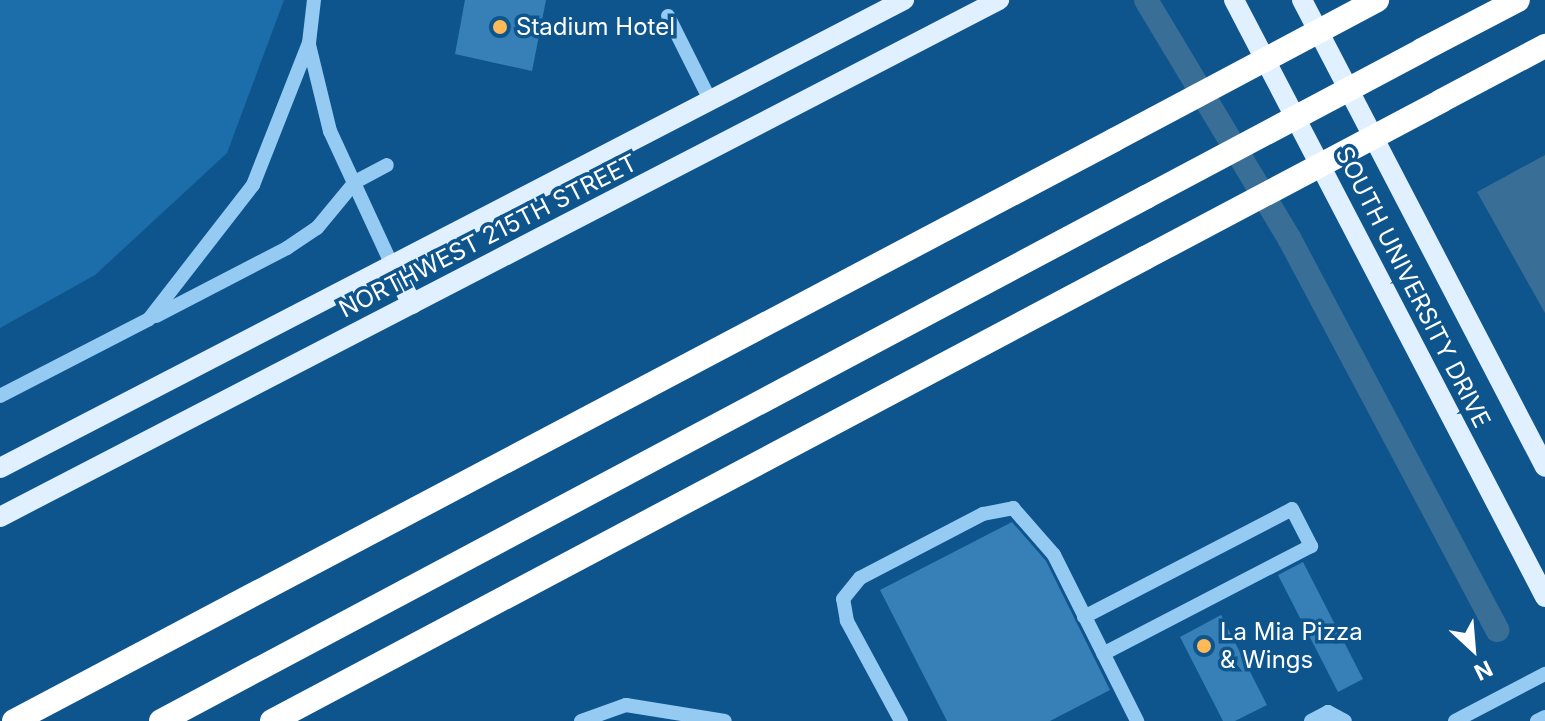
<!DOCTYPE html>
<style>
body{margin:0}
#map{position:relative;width:1545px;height:721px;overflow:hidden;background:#0e558d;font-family:Inter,sans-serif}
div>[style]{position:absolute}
.green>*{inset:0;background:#1c6eab}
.water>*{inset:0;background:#396e97}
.canal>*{height:24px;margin:-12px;padding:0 12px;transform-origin:12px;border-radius:12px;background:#396e97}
.building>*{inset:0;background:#367fb7}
.minor>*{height:14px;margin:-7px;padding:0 7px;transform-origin:7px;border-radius:7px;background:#95cbf3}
.major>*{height:20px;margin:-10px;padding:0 10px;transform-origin:10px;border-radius:10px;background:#e1f0ff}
.highway>*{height:24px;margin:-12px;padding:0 12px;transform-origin:12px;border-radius:12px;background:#fff}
.highway-bridge>*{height:24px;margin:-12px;padding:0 12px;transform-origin:12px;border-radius:12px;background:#fff}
.dots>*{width:22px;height:22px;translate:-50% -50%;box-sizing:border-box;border:4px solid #0e558d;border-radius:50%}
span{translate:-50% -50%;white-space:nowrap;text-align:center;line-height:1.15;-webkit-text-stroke:7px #0e558d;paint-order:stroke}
.poi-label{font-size:24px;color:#fff}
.left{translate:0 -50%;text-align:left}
.street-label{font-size:24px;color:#fff}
.north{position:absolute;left:1433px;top:609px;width:80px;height:80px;-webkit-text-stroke:6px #0e558d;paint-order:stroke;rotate:154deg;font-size:22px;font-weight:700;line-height:32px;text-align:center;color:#fff}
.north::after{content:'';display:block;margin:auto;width:28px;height:36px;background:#fff;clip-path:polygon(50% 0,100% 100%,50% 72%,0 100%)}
</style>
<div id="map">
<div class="green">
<i style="clip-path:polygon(0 0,284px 0,227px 153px,95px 275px,0 328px)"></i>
</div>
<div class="water">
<i style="clip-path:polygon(1545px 155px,1545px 313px,1477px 192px)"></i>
</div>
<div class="canal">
<i style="left:1146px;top:0;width:278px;rotate:59deg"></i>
<i style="left:1289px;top:238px;width:444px;rotate:62deg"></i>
</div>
<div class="building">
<i style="clip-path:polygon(465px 0,546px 0,532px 71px,455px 54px)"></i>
<i style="clip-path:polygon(1012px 522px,1046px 561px,1110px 690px,1050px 721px,947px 721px,880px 590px)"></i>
<i style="clip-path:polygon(1303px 562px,1363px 679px,1338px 692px,1278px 575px)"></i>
<i style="clip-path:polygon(1221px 615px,1267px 705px,1235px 721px,1223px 721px,1180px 637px)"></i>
</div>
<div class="minor">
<i style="left:668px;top:16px;width:94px;rotate:63.4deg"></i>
<i style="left:309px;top:45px;width:89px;rotate:76.3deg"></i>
<i style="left:330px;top:131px;width:148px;rotate:65.2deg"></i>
<i style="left:156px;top:316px;width:148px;rotate:-27.4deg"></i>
<i style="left:287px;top:248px;width:36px;rotate:-34deg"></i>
<i style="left:317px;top:228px;width:60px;rotate:-50.4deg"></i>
<i style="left:355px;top:182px;width:36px;rotate:-28deg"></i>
<i style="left:0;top:396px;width:168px;rotate:-27.3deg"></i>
<i style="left:149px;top:319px;width:170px;rotate:-52.2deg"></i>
<i style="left:253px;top:185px;width:153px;rotate:-68.5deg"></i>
<i style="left:309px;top:43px;width:43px;rotate:-83.4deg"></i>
<i style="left:1084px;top:617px;width:234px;rotate:-27.4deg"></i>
<i style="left:1292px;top:509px;width:42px;rotate:62.8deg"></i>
<i style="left:1311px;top:546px;width:234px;rotate:152.6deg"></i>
<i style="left:581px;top:721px;width:48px;rotate:-19.6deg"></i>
<i style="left:626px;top:705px;width:100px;rotate:9.2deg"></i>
<i style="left:901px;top:721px;width:114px;rotate:-118.4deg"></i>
<i style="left:847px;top:621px;width:22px;rotate:-100deg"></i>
<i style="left:843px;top:599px;width:27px;rotate:-51deg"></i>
<i style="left:860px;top:578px;width:139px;rotate:-27.5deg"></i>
<i style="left:983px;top:514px;width:31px;rotate:-11deg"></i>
<i style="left:1013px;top:508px;width:62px;rotate:48.9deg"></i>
<i style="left:1054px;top:555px;width:186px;rotate:63.4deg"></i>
<i style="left:1311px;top:721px;width:19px;rotate:-28deg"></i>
<i style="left:1327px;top:721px;width:9px;rotate:-84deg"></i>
<i style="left:1328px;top:712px;width:19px;rotate:28deg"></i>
<i style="left:1455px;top:721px;width:102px;rotate:-27.6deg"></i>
<i style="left:1537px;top:721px;width:9px;rotate:-27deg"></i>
</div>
<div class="major">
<i style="left:1234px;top:0;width:673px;rotate:62.48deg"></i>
<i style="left:1302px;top:0;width:526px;rotate:62.51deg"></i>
<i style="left:392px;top:265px;width:44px;rotate:62.9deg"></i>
<i style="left:0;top:468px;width:1018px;rotate:-27.37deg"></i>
<i style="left:0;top:517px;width:1125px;rotate:-27.36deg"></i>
</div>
<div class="highway">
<i style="left:1422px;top:50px;width:108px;rotate:-27.5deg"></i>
<i style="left:1441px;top:101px;width:118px;rotate:-27.9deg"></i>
<i style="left:14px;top:721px;width:1244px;rotate:-27.84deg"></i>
<i style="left:161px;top:721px;width:1116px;rotate:-28.01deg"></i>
<i style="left:272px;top:721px;width:988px;rotate:-27.94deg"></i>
</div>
<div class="highway-bridge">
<i style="left:1114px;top:140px;width:298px;rotate:-28deg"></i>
<i style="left:1146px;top:197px;width:313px;rotate:-28deg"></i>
<i style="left:1145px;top:258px;width:335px;rotate:-27.9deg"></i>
</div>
<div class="dots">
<i style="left:500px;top:27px;background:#ffba57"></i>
<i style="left:1204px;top:646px;background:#ffba57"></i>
</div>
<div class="poi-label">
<span class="left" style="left:516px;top:27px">Stadium Hotel</span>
<span class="left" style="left:1220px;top:646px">La Mia Pizza<br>&amp; Wings</span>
</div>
<div class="street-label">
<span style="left:488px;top:236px;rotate:-27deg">NORTHWEST 215TH STREET</span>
<span style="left:1413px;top:287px;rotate:63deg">SOUTH UNIVERSITY DRIVE</span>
</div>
<div class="north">N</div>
</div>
